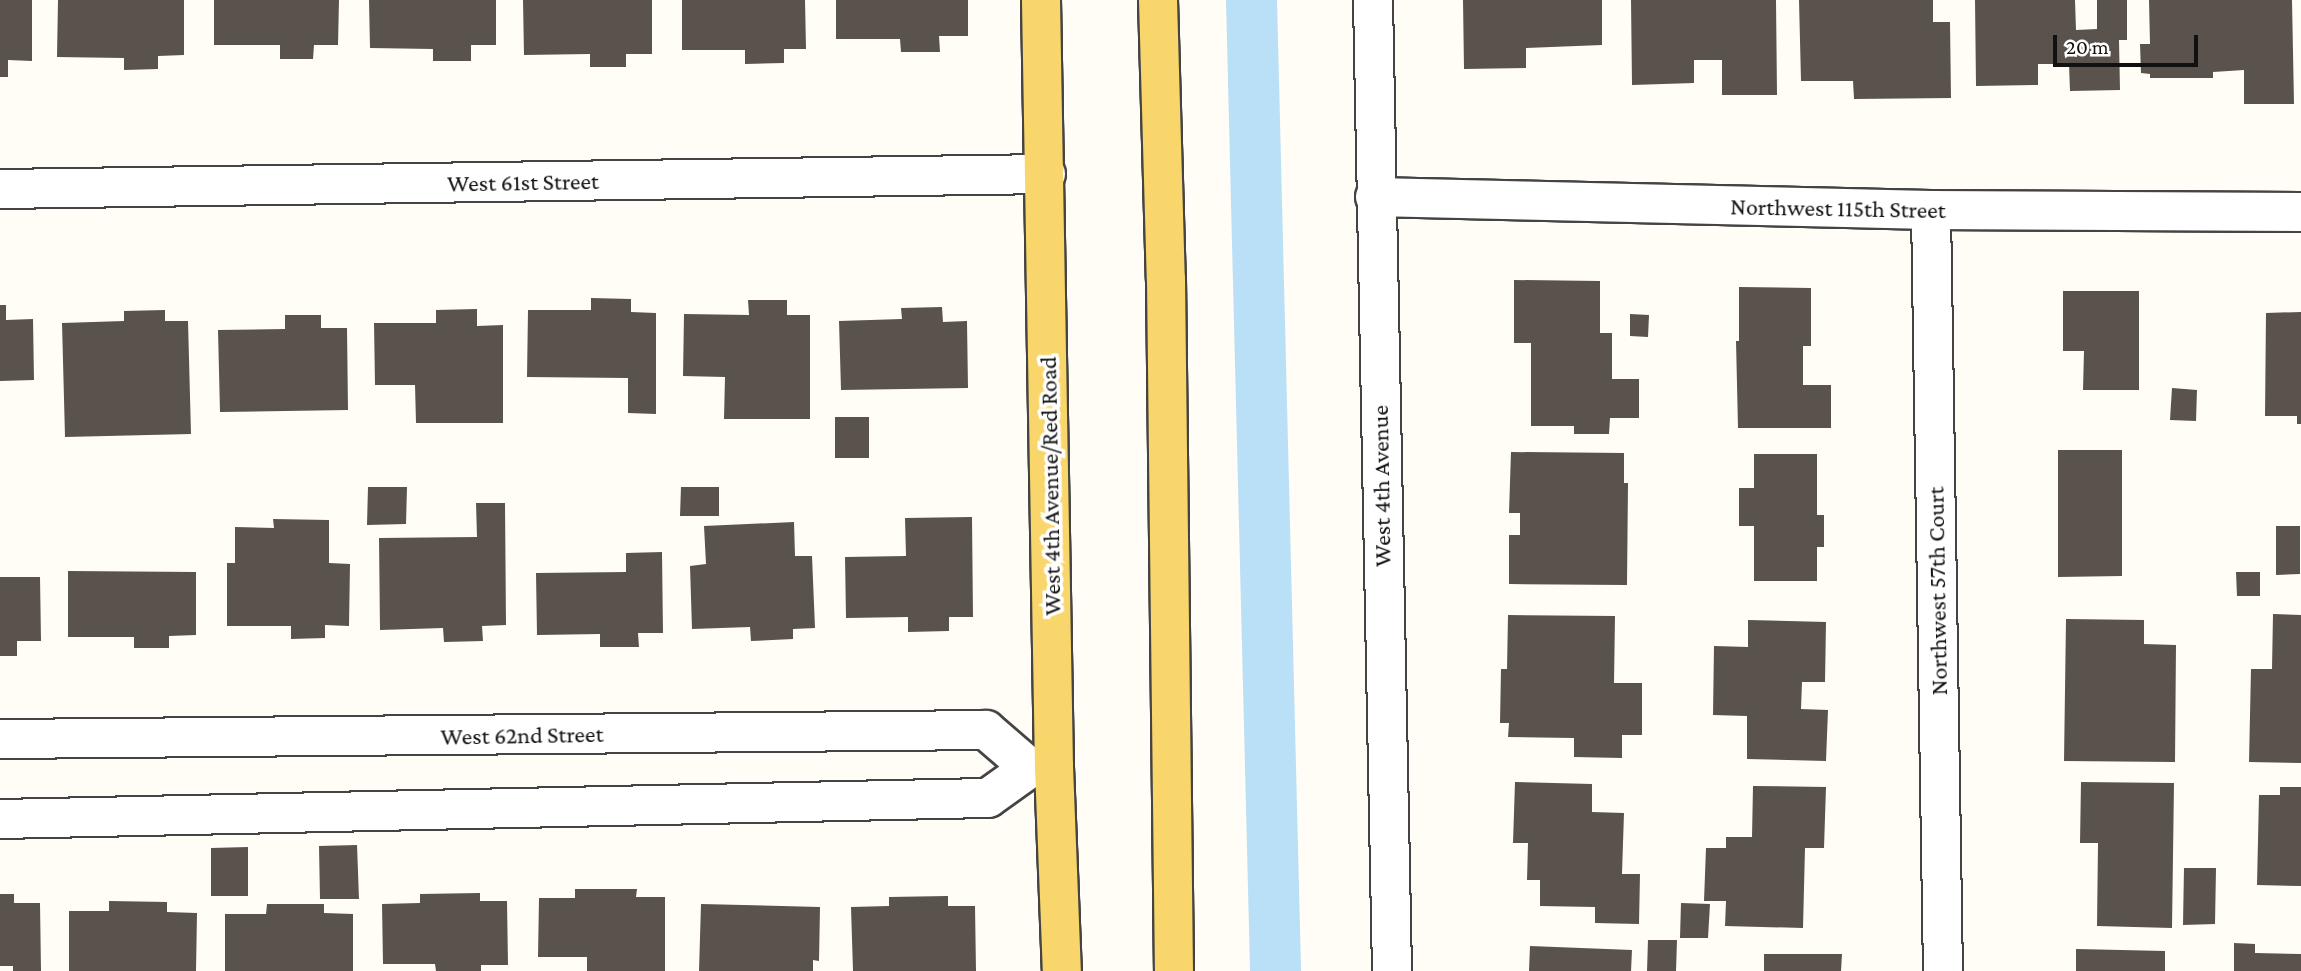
<!DOCTYPE html>
<style>
body{margin:0}
#map{position:relative;width:2301px;height:971px;overflow:hidden;background:#fffdf5;font-family:"Crimson Pro",serif}
div>[style]{position:absolute}
.canal>*{height:51px;margin:-25.5px;padding:0 25.5px;transform-origin:25.5px;border-radius:25.5px;background:#b9e0f7}
.building>*{inset:0;background:#5a524d}
.roads{filter:drop-shadow(2px 0 #444) drop-shadow(-2px 0 #444) drop-shadow(0 2px #444) drop-shadow(0 -2px #444)}
.minor>*{height:38px;margin:-19px;padding:0 19px;transform-origin:19px;border-radius:19px;background:#fff}
.major>*{height:38px;margin:-19px;padding:0 19px;transform-origin:19px;border-radius:19px;background:#f9d66b}
span{translate:-50% -50%;white-space:nowrap;text-align:center;line-height:1.15;-webkit-text-stroke:7px #fff;paint-order:stroke}
.street-label{font-size:24px;color:#111}
.scale{position:absolute;left:2053px;top:35px;width:145px;height:32px;box-sizing:border-box;border:4px solid #111;border-top:0;padding-left:9px;font-size:21px;line-height:24px;white-space:nowrap;color:#111;-webkit-text-stroke:5px #fff;paint-order:stroke}
</style>
<div id="map">
<div class="canal">
<i style="left:1251px;top:0;width:971px;rotate:88.58deg"></i>
</div>
<div class="building">
<i style="clip-path:polygon(0 0,32px 0,32px 61px,8px 60px,8px 77px,0 77px)"></i>
<i style="clip-path:polygon(58px 0,184px 0,184px 55px,158px 56px,158px 69px,124px 70px,124px 58px,57px 57px)"></i>
<i style="clip-path:polygon(214px 0,339px 0,338px 45px,314px 45px,313px 59px,280px 59px,280px 45px,214px 45px)"></i>
<i style="clip-path:polygon(369px 0,496px 0,496px 45px,471px 45px,471px 61px,433px 61px,433px 49px,370px 48px)"></i>
<i style="clip-path:polygon(523px 0,652px 0,652px 54px,626px 54px,626px 67px,590px 67px,590px 54px,524px 55px)"></i>
<i style="clip-path:polygon(682px 0,805px 0,806px 49px,784px 49px,784px 63px,745px 64px,745px 50px,682px 50px)"></i>
<i style="clip-path:polygon(836px 0,968px 0,968px 36px,939px 36px,940px 52px,901px 52px,900px 39px,836px 39px)"></i>
<i style="clip-path:polygon(1463px 0,1602px 0,1602px 45px,1526px 48px,1526px 68px,1464px 69px)"></i>
<i style="clip-path:polygon(1631px 0,1776px 0,1777px 95px,1722px 95px,1722px 60px,1694px 60px,1694px 83px,1632px 85px)"></i>
<i style="clip-path:polygon(1799px 0,1933px 0,1933px 22px,1950px 22px,1951px 98px,1854px 99px,1853px 81px,1801px 81px)"></i>
<i style="clip-path:polygon(1975px 0,2075px 0,2076px 30px,2097px 29px,2097px 0,2127px 0,2127px 40px,2119px 40px,2120px 90px,2070px 91px,2069px 64px,2038px 64px,2038px 85px,1976px 86px)"></i>
<i style="clip-path:polygon(2149px 0,2292px 0,2294px 104px,2244px 104px,2244px 70px,2213px 72px,2213px 78px,2150px 78px,2150px 74px,2141px 73px,2140px 44px,2150px 44px)"></i>
<i style="clip-path:polygon(1514px 280px,1600px 281px,1600px 333px,1612px 333px,1612px 379px,1639px 379px,1639px 418px,1610px 418px,1609px 434px,1574px 434px,1574px 426px,1531px 426px,1531px 343px,1514px 343px)"></i>
<i style="clip-path:polygon(1739px 287px,1811px 288px,1811px 346px,1803px 346px,1803px 385px,1831px 385px,1831px 428px,1738px 428px,1736px 341px,1739px 341px)"></i>
<i style="clip-path:polygon(2063px 291px,2139px 291px,2139px 390px,2083px 390px,2084px 351px,2063px 351px)"></i>
<i style="clip-path:polygon(591px 298px,631px 299px,631px 312px,656px 313px,656px 414px,628px 413px,628px 378px,527px 377px,528px 310px,591px 310px)"></i>
<i style="clip-path:polygon(748px 300px,787px 300px,787px 315px,810px 315px,810px 419px,724px 419px,725px 377px,683px 376px,684px 314px,749px 315px)"></i>
<i style="clip-path:polygon(0 305px,6px 305px,6px 320px,33px 319px,34px 380px,0 381px)"></i>
<i style="clip-path:polygon(942px 307px,943px 322px,967px 321px,968px 388px,841px 390px,839px 321px,902px 319px,901px 308px)"></i>
<i style="clip-path:polygon(477px 309px,477px 326px,503px 325px,503px 423px,416px 423px,415px 385px,375px 385px,374px 323px,436px 323px,436px 310px)"></i>
<i style="clip-path:polygon(165px 310px,165px 321px,188px 321px,191px 434px,65px 437px,62px 323px,124px 321px,124px 311px)"></i>
<i style="clip-path:polygon(2301px 312px,2301px 424px,2297px 424px,2297px 416px,2265px 416px,2266px 313px)"></i>
<i style="clip-path:polygon(1630px 314px,1649px 315px,1648px 337px,1630px 336px)"></i>
<i style="clip-path:polygon(285px 315px,321px 315px,321px 328px,347px 328px,348px 410px,220px 412px,218px 330px,285px 329px)"></i>
<i style="clip-path:polygon(2172px 388px,2197px 390px,2196px 421px,2170px 420px)"></i>
<i style="clip-path:polygon(835px 417px,869px 417px,869px 458px,835px 458px)"></i>
<i style="clip-path:polygon(2058px 450px,2122px 450px,2122px 576px,2058px 577px)"></i>
<i style="clip-path:polygon(1511px 452px,1624px 453px,1624px 483px,1628px 483px,1627px 585px,1509px 584px,1509px 535px,1520px 535px,1520px 513px,1509px 513px)"></i>
<i style="clip-path:polygon(1754px 454px,1817px 454px,1817px 515px,1824px 515px,1824px 547px,1817px 547px,1817px 581px,1754px 581px,1754px 526px,1739px 526px,1739px 488px,1754px 488px)"></i>
<i style="clip-path:polygon(368px 487px,407px 487px,406px 524px,367px 525px)"></i>
<i style="clip-path:polygon(681px 487px,719px 487px,719px 516px,680px 516px)"></i>
<i style="clip-path:polygon(476px 503px,505px 503px,506px 625px,482px 626px,483px 641px,444px 642px,443px 628px,380px 630px,379px 538px,477px 537px)"></i>
<i style="clip-path:polygon(972px 517px,973px 617px,949px 617px,949px 631px,908px 632px,908px 617px,846px 618px,845px 557px,906px 556px,905px 518px)"></i>
<i style="clip-path:polygon(273px 519px,329px 520px,329px 563px,350px 564px,349px 626px,325px 625px,325px 638px,291px 639px,291px 626px,227px 626px,227px 563px,235px 563px,235px 527px,274px 528px)"></i>
<i style="clip-path:polygon(794px 522px,795px 556px,812px 556px,815px 628px,793px 629px,793px 639px,751px 641px,750px 627px,692px 629px,690px 566px,706px 564px,704px 526px)"></i>
<i style="clip-path:polygon(2276px 526px,2300px 526px,2300px 574px,2276px 575px)"></i>
<i style="clip-path:polygon(662px 552px,663px 633px,638px 633px,639px 647px,600px 647px,600px 634px,537px 635px,536px 573px,626px 572px,626px 553px)"></i>
<i style="clip-path:polygon(68px 571px,196px 572px,196px 635px,169px 636px,169px 648px,134px 648px,134px 637px,68px 637px)"></i>
<i style="clip-path:polygon(2236px 572px,2260px 572px,2260px 596px,2237px 596px)"></i>
<i style="clip-path:polygon(0 577px,40px 577px,41px 641px,17px 641px,17px 656px,0 656px)"></i>
<i style="clip-path:polygon(2273px 614px,2301px 615px,2301px 763px,2249px 762px,2251px 669px,2272px 669px)"></i>
<i style="clip-path:polygon(1508px 615px,1615px 616px,1614px 683px,1642px 683px,1642px 735px,1622px 735px,1622px 758px,1574px 757px,1574px 738px,1508px 737px,1509px 723px,1500px 723px,1501px 669px,1507px 669px)"></i>
<i style="clip-path:polygon(2066px 619px,2144px 620px,2144px 644px,2176px 645px,2175px 762px,2064px 761px)"></i>
<i style="clip-path:polygon(1748px 620px,1826px 622px,1825px 682px,1802px 682px,1801px 709px,1828px 710px,1826px 761px,1747px 759px,1747px 716px,1713px 715px,1714px 646px,1748px 647px)"></i>
<i style="clip-path:polygon(1515px 782px,1592px 784px,1592px 812px,1624px 813px,1622px 874px,1640px 874px,1639px 924px,1595px 923px,1595px 907px,1540px 906px,1540px 880px,1527px 880px,1528px 843px,1513px 843px)"></i>
<i style="clip-path:polygon(2081px 782px,2174px 783px,2172px 928px,2097px 926px,2098px 843px,2080px 843px)"></i>
<i style="clip-path:polygon(1753px 786px,1826px 787px,1824px 848px,1805px 848px,1803px 928px,1725px 926px,1726px 901px,1704px 901px,1706px 848px,1726px 848px,1726px 837px,1752px 837px)"></i>
<i style="clip-path:polygon(2280px 787px,2301px 787px,2301px 886px,2257px 885px,2259px 795px,2280px 795px)"></i>
<i style="clip-path:polygon(357px 845px,359px 899px,320px 899px,319px 846px)"></i>
<i style="clip-path:polygon(248px 847px,248px 896px,211px 896px,211px 848px)"></i>
<i style="clip-path:polygon(2184px 868px,2216px 868px,2215px 924px,2183px 925px)"></i>
<i style="clip-path:polygon(575px 889px,637px 889px,636px 897px,665px 897px,665px 971px,587px 971px,587px 957px,538px 957px,539px 898px,575px 898px)"></i>
<i style="clip-path:polygon(480px 893px,480px 901px,507px 901px,508px 965px,481px 965px,481px 971px,436px 971px,435px 964px,383px 964px,382px 904px,420px 903px,420px 894px)"></i>
<i style="clip-path:polygon(0 894px,14px 894px,14px 903px,40px 903px,41px 971px,13px 971px,13px 966px,0 966px)"></i>
<i style="clip-path:polygon(948px 896px,948px 906px,975px 906px,976px 971px,853px 971px,851px 907px,889px 906px,889px 897px)"></i>
<i style="clip-path:polygon(109px 901px,167px 902px,167px 912px,197px 913px,196px 971px,69px 971px,69px 911px,109px 911px)"></i>
<i style="clip-path:polygon(1681px 903px,1710px 904px,1708px 938px,1680px 938px)"></i>
<i style="clip-path:polygon(267px 904px,324px 904px,324px 913px,353px 914px,353px 971px,225px 971px,225px 914px,266px 914px)"></i>
<i style="clip-path:polygon(701px 904px,820px 907px,819px 961px,813px 960px,813px 971px,699px 971px)"></i>
<i style="clip-path:polygon(1648px 940px,1677px 940px,1676px 971px,1647px 971px)"></i>
<i style="clip-path:polygon(2234px 943px,2255px 944px,2255px 953px,2301px 954px,2301px 971px,2234px 971px)"></i>
<i style="clip-path:polygon(1530px 946px,1632px 950px,1631px 971px,1529px 971px)"></i>
<i style="clip-path:polygon(2076px 949px,2165px 951px,2165px 971px,2076px 971px)"></i>
<i style="clip-path:polygon(1764px 954px,1842px 954px,1841px 971px,1764px 971px)"></i>
</div>
<div class="roads">
<div class="minor">
<i style="left:1373px;top:0;width:971px;rotate:88.88deg"></i>
<i style="left:0;top:189px;width:1046px;rotate:-0.82deg"></i>
<i style="left:1375px;top:197px;width:556px;rotate:1.34deg"></i>
<i style="left:1931px;top:210px;width:370px;rotate:0.3deg"></i>
<i style="left:1931px;top:210px;width:761px;rotate:89.1deg"></i>
<i style="left:0;top:739px;width:986px;rotate:-0.52deg"></i>
<i style="left:986px;top:730px;width:58px;rotate:40.8deg"></i>
<i style="left:0;top:819px;width:988px;rotate:-1.22deg"></i>
<i style="left:988px;top:798px;width:52px;rotate:-35.5deg"></i>
<i style="left:1030px;top:768px;width:24px;rotate:-2deg"></i>
</div>
<div class="major">
<i style="left:1041px;top:0;width:767px;rotate:89.03deg"></i>
<i style="left:1054px;top:767px;width:204px;rotate:87.8deg"></i>
<i style="left:1158px;top:0;width:279px;rotate:88.4deg"></i>
<i style="left:1166px;top:279px;width:692px;rotate:89.34deg"></i>
</div>
</div>
<div class="street-label">
<span style="left:523px;top:182px;rotate:-1deg">West 61st Street</span>
<span style="left:1838px;top:208px;rotate:1deg">Northwest 115th Street</span>
<span style="left:1050px;top:486px;rotate:-91deg">West 4th Avenue/Red Road</span>
<span style="left:1381px;top:486px;rotate:-91deg">West 4th Avenue</span>
<span style="left:1937px;top:591px;rotate:-91deg">Northwest 57th Court</span>
<span style="left:522px;top:735px;rotate:-1deg">West 62nd Street</span>
</div>
<div class="scale">20 m</div>
</div>
